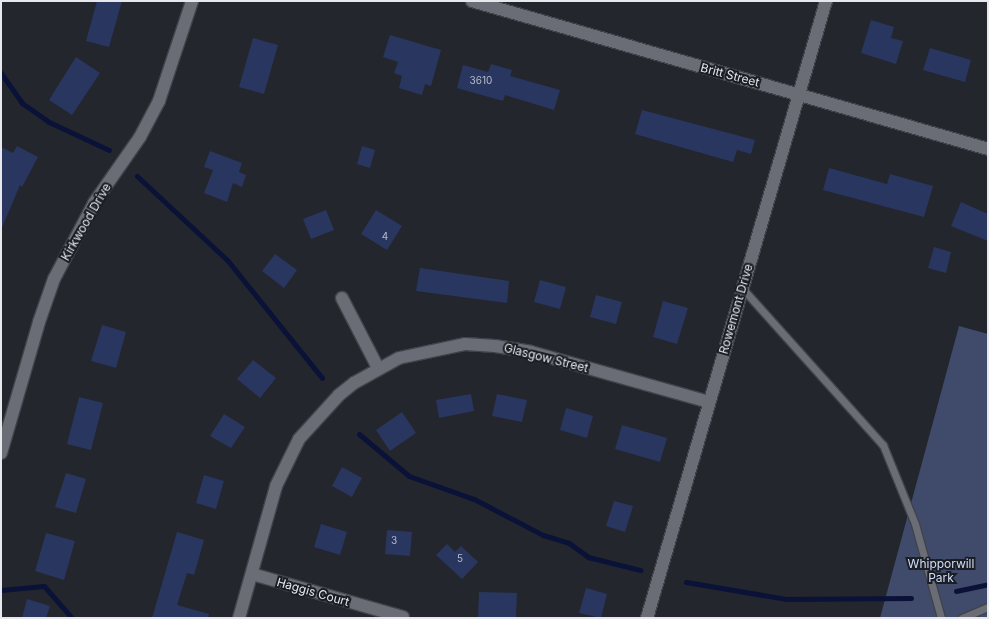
<!DOCTYPE html>
<style>
body{margin:0}
#map{position:relative;width:989px;height:619px;overflow:hidden;background:#23262d;font-family:Inter,sans-serif}
div>[style]{position:absolute}
.green>*{inset:0;background:#404b6b}
.stream>*{height:5px;margin:-2.5px;padding:0 2.5px;transform-origin:2.5px;border-radius:2.5px;background:#0a1237}
.building>*{inset:0;background:#29365f}
.roads{filter:drop-shadow(1px 0 #41434a) drop-shadow(-1px 0 #41434a) drop-shadow(0 1px #41434a) drop-shadow(0 -1px #41434a)}
.service>*{height:7px;margin:-3.5px;padding:0 3.5px;transform-origin:3.5px;border-radius:3.5px;background:#6a6d76}
.minor>*{height:12px;margin:-6px;padding:0 6px;transform-origin:6px;border-radius:6px;background:#6a6d76}
.tertiary>*{height:12px;margin:-6px;padding:0 6px;transform-origin:6px;border-radius:6px;background:#6a6d76}
span{translate:-50% -50%;white-space:nowrap;text-align:center;line-height:1.15;-webkit-text-stroke:4px #1a1d24;paint-order:stroke}
.number-label{font-size:10px;color:#b8bcca}
.number-label span{-webkit-text-stroke-width:0}
.street-label{font-size:12px;color:#e7e8ed}
.park-label{font-size:12px;color:#d2ddfa}
.frame{position:absolute;inset:0;border:2px solid #e7e8ed;pointer-events:none}
</style>
<div id="map">
<div class="green">
<i style="clip-path:polygon(959px 326px,988px 334px,988px 618px,880px 618px)"></i>
</div>
<div class="stream">
<i style="left:1px;top:73px;width:37px;rotate:55deg"></i>
<i style="left:22px;top:103px;width:33px;rotate:35deg"></i>
<i style="left:49px;top:122px;width:66px;rotate:25deg"></i>
<i style="left:137px;top:176px;width:125px;rotate:43deg"></i>
<i style="left:228px;top:261px;width:150px;rotate:51.2deg"></i>
<i style="left:359px;top:434px;width:65px;rotate:40deg"></i>
<i style="left:409px;top:476px;width:69px;rotate:19.5deg"></i>
<i style="left:474px;top:499px;width:78px;rotate:27.6deg"></i>
<i style="left:543px;top:535px;width:27px;rotate:17deg"></i>
<i style="left:569px;top:543px;width:24px;rotate:36deg"></i>
<i style="left:588px;top:557px;width:54px;rotate:14deg"></i>
<i style="left:686px;top:582px;width:101px;rotate:9.6deg"></i>
<i style="left:786px;top:599px;width:125px;rotate:-0.5deg"></i>
<i style="left:1px;top:590px;width:43px;rotate:-5.3deg"></i>
<i style="left:44px;top:586px;width:43px;rotate:48.8deg"></i>
<i style="left:956px;top:591px;width:33px;rotate:-12deg"></i>
</div>
<div class="building">
<i style="clip-path:polygon(97px 1px,122px 1px,109px 47px,86px 41px)"></i>
<i style="clip-path:polygon(871px 20px,894px 27px,891px 38px,903px 41px,896px 64px,861px 53px)"></i>
<i style="clip-path:polygon(390px 35px,441px 50px,431px 86px,425px 84px,422px 95px,399px 88px,402px 76px,394px 73px,398px 62px,383px 57px)"></i>
<i style="clip-path:polygon(253px 38px,278px 45px,264px 94px,239px 87px)"></i>
<i style="clip-path:polygon(930px 48px,971px 60px,965px 82px,923px 70px)"></i>
<i style="clip-path:polygon(76px 57px,100px 73px,72px 115px,49px 100px)"></i>
<i style="clip-path:polygon(491px 64px,512px 70px,510px 76px,560px 90px,554px 110px,505px 95px,503px 101px,457px 88px,463px 65px,488px 72px)"></i>
<i style="clip-path:polygon(642px 110px,755px 140px,751px 154px,737px 150px,733px 162px,635px 134px)"></i>
<i style="clip-path:polygon(17px 146px,38px 157px,22px 187px,20px 185px,1px 230px,1px 147px,13px 153px)"></i>
<i style="clip-path:polygon(362px 146px,375px 150px,370px 168px,357px 164px)"></i>
<i style="clip-path:polygon(210px 151px,242px 163px,239px 172px,246px 175px,242px 187px,233px 183px,227px 202px,204px 193px,213px 170px,204px 167px)"></i>
<i style="clip-path:polygon(829px 168px,887px 184px,890px 174px,933px 186px,924px 217px,823px 190px)"></i>
<i style="clip-path:polygon(961px 202px,988px 214px,988px 241px,951px 226px)"></i>
<i style="clip-path:polygon(326px 210px,334px 230px,311px 239px,303px 219px)"></i>
<i style="clip-path:polygon(376px 210px,402px 226px,387px 250px,361px 234px)"></i>
<i style="clip-path:polygon(934px 247px,951px 252px,946px 273px,928px 268px)"></i>
<i style="clip-path:polygon(275px 254px,297px 270px,284px 288px,262px 271px)"></i>
<i style="clip-path:polygon(420px 268px,509px 281px,507px 303px,416px 291px)"></i>
<i style="clip-path:polygon(540px 280px,566px 287px,560px 309px,534px 302px)"></i>
<i style="clip-path:polygon(596px 295px,622px 302px,616px 324px,590px 317px)"></i>
<i style="clip-path:polygon(663px 301px,688px 308px,677px 344px,653px 337px)"></i>
<i style="clip-path:polygon(102px 325px,126px 332px,116px 368px,91px 361px)"></i>
<i style="clip-path:polygon(253px 360px,276px 378px,260px 398px,237px 379px)"></i>
<i style="clip-path:polygon(471px 394px,474px 411px,439px 418px,436px 400px)"></i>
<i style="clip-path:polygon(497px 394px,527px 400px,522px 422px,492px 416px)"></i>
<i style="clip-path:polygon(79px 397px,103px 403px,91px 450px,67px 444px)"></i>
<i style="clip-path:polygon(566px 408px,593px 416px,587px 438px,560px 430px)"></i>
<i style="clip-path:polygon(402px 412px,416px 433px,390px 451px,376px 430px)"></i>
<i style="clip-path:polygon(224px 414px,245px 427px,231px 448px,210px 436px)"></i>
<i style="clip-path:polygon(622px 425px,667px 438px,660px 462px,615px 449px)"></i>
<i style="clip-path:polygon(342px 467px,362px 478px,352px 497px,332px 486px)"></i>
<i style="clip-path:polygon(66px 473px,86px 479px,76px 513px,55px 507px)"></i>
<i style="clip-path:polygon(204px 475px,224px 481px,216px 509px,196px 503px)"></i>
<i style="clip-path:polygon(614px 501px,633px 506px,625px 532px,606px 526px)"></i>
<i style="clip-path:polygon(321px 524px,347px 532px,340px 555px,314px 547px)"></i>
<i style="clip-path:polygon(387px 530px,412px 532px,410px 556px,385px 554px)"></i>
<i style="clip-path:polygon(177px 532px,204px 540px,194px 575px,187px 573px,177px 605px,209px 614px,208px 618px,152px 618px)"></i>
<i style="clip-path:polygon(46px 533px,75px 541px,64px 580px,35px 571px)"></i>
<i style="clip-path:polygon(447px 544px,455px 552px,461px 546px,478px 562px,462px 579px,436px 555px)"></i>
<i style="clip-path:polygon(586px 588px,607px 594px,601px 618px,579px 613px)"></i>
<i style="clip-path:polygon(479px 592px,517px 593px,516px 618px,478px 618px)"></i>
<i style="clip-path:polygon(27px 599px,50px 606px,46px 618px,22px 618px)"></i>
</div>
<div class="roads">
<div class="service">
<i style="left:742px;top:288px;width:211px;rotate:48.1deg"></i>
<i style="left:883px;top:445px;width:85px;rotate:67.9deg"></i>
<i style="left:915px;top:524px;width:98px;rotate:74.5deg"></i>
<i style="left:962px;top:618px;width:28px;rotate:-23deg"></i>
</div>
<div class="minor">
<i style="left:472px;top:1px;width:537px;rotate:16deg"></i>
<i style="left:342px;top:298px;width:79px;rotate:62.8deg"></i>
<i style="left:252px;top:574px;width:157px;rotate:15.9deg"></i>
<i style="left:239px;top:618px;width:137px;rotate:-74.3deg"></i>
<i style="left:276px;top:486px;width:52px;rotate:-63.9deg"></i>
<i style="left:299px;top:439px;width:59px;rotate:-47.7deg"></i>
<i style="left:339px;top:395px;width:19px;rotate:-39deg"></i>
<i style="left:354px;top:383px;width:51px;rotate:-29.1deg"></i>
<i style="left:399px;top:358px;width:67px;rotate:-12deg"></i>
<i style="left:465px;top:344px;width:30px;rotate:4deg"></i>
<i style="left:495px;top:346px;width:36px;rotate:9deg"></i>
<i style="left:531px;top:352px;width:185px;rotate:15.7deg"></i>
<i style="left:647px;top:618px;width:642px;rotate:-73.82deg"></i>
</div>
<div class="tertiary">
<i style="left:1px;top:453px;width:136px;rotate:-73.8deg"></i>
<i style="left:39px;top:322px;width:46px;rotate:-70.8deg"></i>
<i style="left:54px;top:279px;width:86px;rotate:-62.2deg"></i>
<i style="left:94px;top:203px;width:80px;rotate:-55.1deg"></i>
<i style="left:140px;top:137px;width:41px;rotate:-62.2deg"></i>
<i style="left:159px;top:101px;width:105px;rotate:-71.7deg"></i>
</div>
</div>
<div class="number-label">
<span style="left:481px;top:81px">3610</span>
<span style="left:385px;top:237px">4</span>
<span style="left:394px;top:541px">3</span>
<span style="left:460px;top:559px">5</span>
</div>
<div class="street-label">
<span style="left:730px;top:75px;rotate:15deg">Britt Street</span>
<span style="left:86px;top:222px;rotate:-60deg">Kirkwood Drive</span>
<span style="left:736px;top:309px;rotate:-74deg">Rowemont Drive</span>
<span style="left:546px;top:358px;rotate:14deg">Glasgow Street</span>
<span style="left:313px;top:592px;rotate:16deg">Haggis Court</span>
</div>
<div class="park-label">
<span style="left:941px;top:571px">Whipporwill<br>Park</span>
</div>
<div class="frame"></div>
</div>
